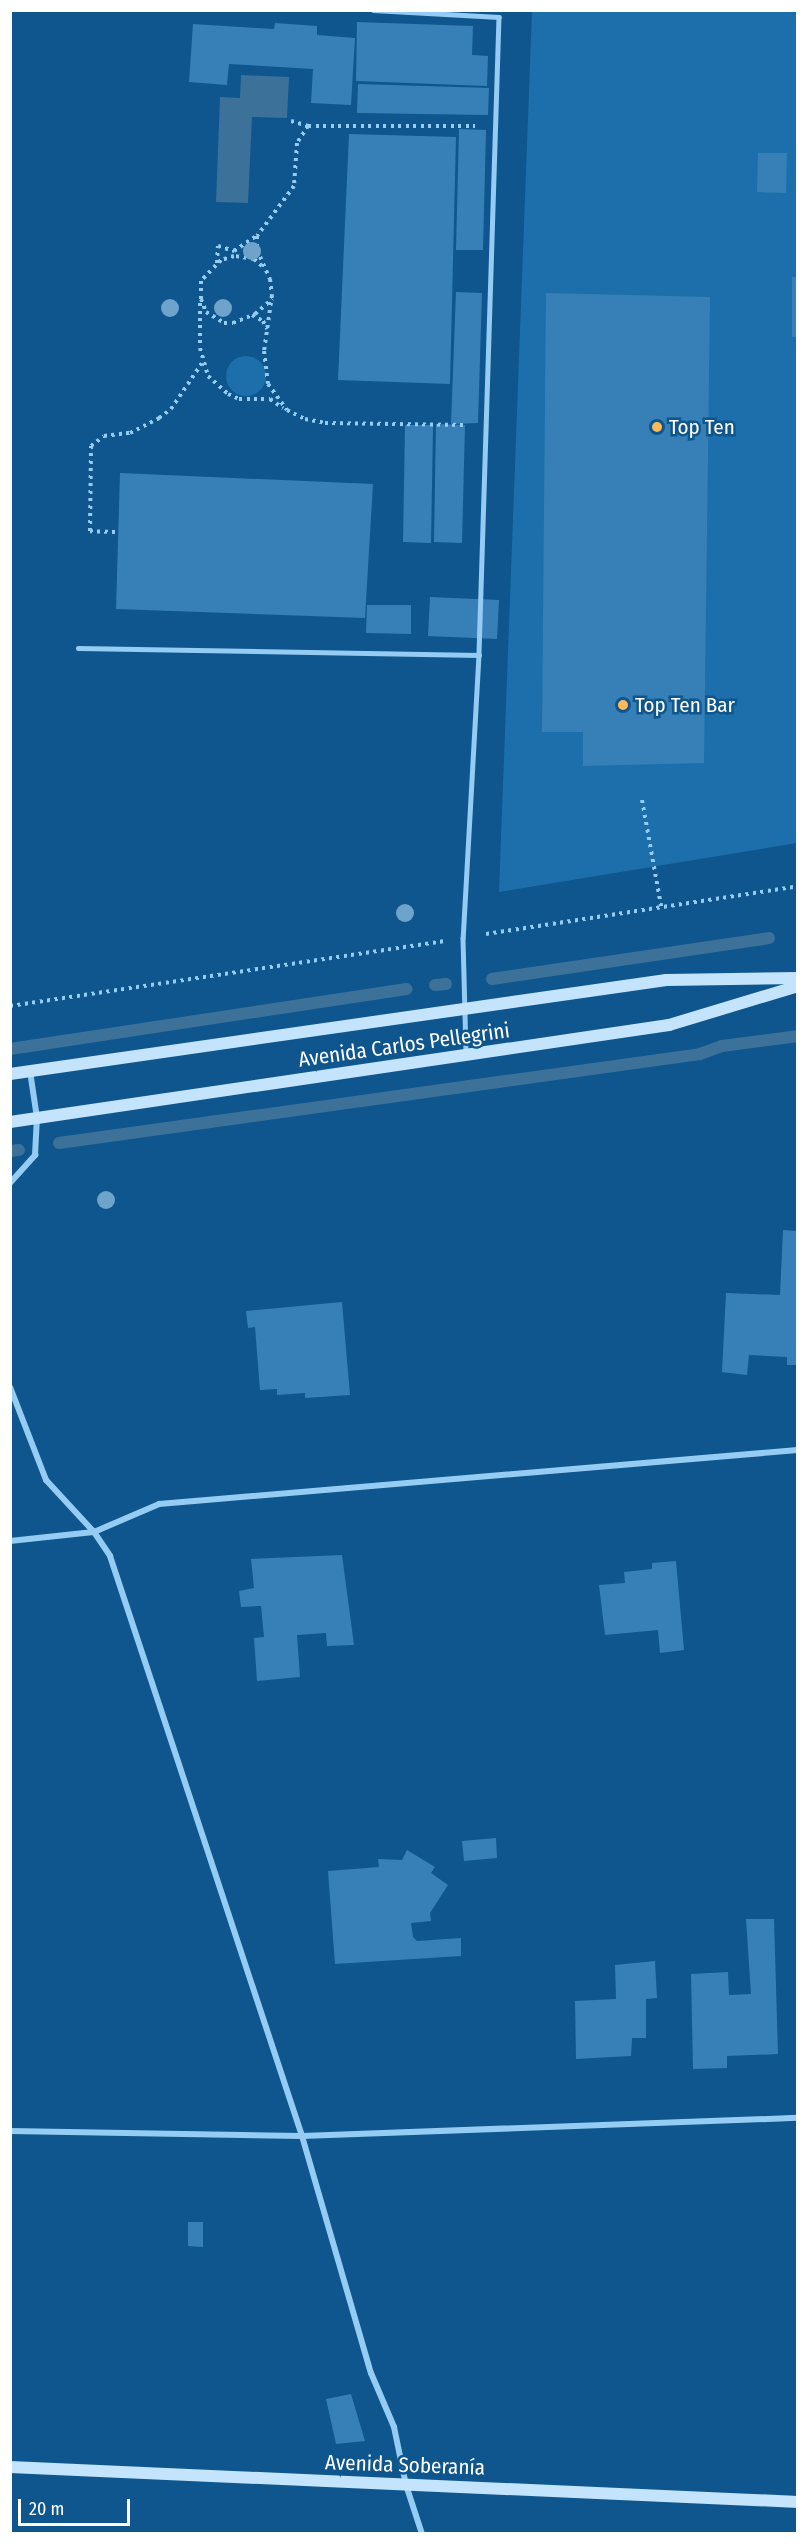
<!DOCTYPE html>
<meta charset="utf-8">
<style>
body{margin:0}
#map{position:relative;width:808px;height:2544px;overflow:hidden;background:#0e568d;font-family:"Fira Sans Condensed",sans-serif}
div>[style]{position:absolute}
.green>*{inset:0;background:#1c6fab}
.round{border-radius:50%}
.water>*{inset:0;background:#3c719a}
.stream>*{height:12px;margin:-6px;padding:0 6px;transform-origin:6px;border-radius:6px;background:#3c719a}
.building>*{inset:0;background:#3680b7}
.path>*{height:4px;margin-top:-2px;transform-origin:0;background:repeating-linear-gradient(90deg,#95ccf3 0 3px,transparent 0 7.5px)}
.lane>*{height:4.5px;margin:-2.25px;padding:0 2.25px;transform-origin:2.25px;border-radius:2.25px;background:#95ccf3}
.street>*{height:6px;margin:-3px;padding:0 3px;transform-origin:3px;border-radius:3px;background:#95ccf3}
.secondary>*{height:12px;margin:-6px;padding:0 6px;transform-origin:6px;border-radius:6px;background:#c4e4fd}
.trees>*{width:18px;height:18px;margin:-9px;border-radius:50%;background:#6ea3cb}
.dots>*{width:16px;height:16px;translate:-50% -50%;box-sizing:border-box;border:3px solid #0e568d;border-radius:50%}
span{translate:-50% -50%;white-space:nowrap;text-align:center;line-height:1.15;-webkit-text-stroke:5px #0e568d;paint-order:stroke}
.poi-label{font-size:21px;color:#fff}
.left{translate:0 -50%;text-align:left}
.street-label{font-size:21px;color:#fff}
.frame{position:absolute;inset:0;border:12px solid #fff;pointer-events:none}
.scale{position:absolute;left:18px;top:2499px;width:112px;height:27px;box-sizing:border-box;border:3px solid #fff;border-top:0;padding-left:8px;font-size:18px;line-height:21px;white-space:nowrap;color:#fff;-webkit-text-stroke:4px #0e568d;paint-order:stroke}
</style>
<div id="map">
<div class="green">
<i style="clip-path:polygon(532px 11px,797px 11px,797px 843px,499px 892px)"></i>
<i class="round" style="left:226px;top:356px;width:40px;height:40px"></i>
</div>
<div class="water">
<i style="clip-path:polygon(241px 75px,289px 77px,287px 118px,252px 117px,248px 203px,216px 202px,220px 97px,240px 98px)"></i>
</div>
<div class="stream">
<i style="left:492px;top:979px;width:280px;rotate:-8.4deg"></i>
<i style="left:435px;top:985px;width:11px;rotate:-5deg"></i>
<i style="left:10px;top:1049px;width:401px;rotate:-8.6deg"></i>
<i style="left:59px;top:1143px;width:647px;rotate:-7.9deg"></i>
<i style="left:700px;top:1054px;width:23px;rotate:-20deg"></i>
<i style="left:722px;top:1046px;width:77px;rotate:-7.5deg"></i>
<i style="left:10px;top:1151px;width:9px;rotate:-6deg"></i>
</div>
<div class="building">
<i style="clip-path:polygon(357px 22px,473px 26px,472px 55px,488px 56px,487px 86px,356px 81px)"></i>
<i style="clip-path:polygon(275px 23px,317px 26px,317px 35px,355px 38px,351px 105px,311px 103px,313px 69px,229px 64px,227px 85px,189px 82px,193px 24px,274px 29px)"></i>
<i style="clip-path:polygon(358px 84px,489px 88px,488px 115px,357px 113px)"></i>
<i style="clip-path:polygon(459px 129px,486px 130px,483px 250px,456px 250px)"></i>
<i style="clip-path:polygon(349px 134px,456px 137px,450px 384px,338px 380px)"></i>
<i style="clip-path:polygon(758px 153px,787px 153px,786px 193px,757px 192px)"></i>
<i style="clip-path:polygon(792px 277px,798px 277px,798px 337px,792px 337px)"></i>
<i style="clip-path:polygon(456px 292px,482px 293px,478px 423px,451px 424px)"></i>
<i style="clip-path:polygon(546px 293px,710px 297px,704px 763px,583px 766px,583px 732px,542px 732px)"></i>
<i style="clip-path:polygon(436px 424px,465px 425px,462px 543px,434px 542px)"></i>
<i style="clip-path:polygon(405px 425px,433px 425px,431px 543px,403px 542px)"></i>
<i style="clip-path:polygon(120px 473px,373px 484px,365px 618px,116px 609px)"></i>
<i style="clip-path:polygon(430px 597px,499px 600px,497px 639px,428px 636px)"></i>
<i style="clip-path:polygon(367px 605px,411px 605px,411px 634px,366px 633px)"></i>
<i style="clip-path:polygon(783px 1230px,798px 1231px,798px 1365px,787px 1365px,787px 1357px,749px 1355px,747px 1375px,722px 1372px,726px 1293px,780px 1295px)"></i>
<i style="clip-path:polygon(342px 1302px,350px 1395px,305px 1398px,305px 1393px,277px 1395px,277px 1389px,260px 1390px,255px 1327px,248px 1328px,246px 1311px)"></i>
<i style="clip-path:polygon(342px 1555px,354px 1645px,327px 1646px,326px 1633px,297px 1635px,300px 1677px,257px 1681px,254px 1638px,264px 1637px,261px 1606px,241px 1607px,239px 1591px,254px 1588px,251px 1559px)"></i>
<i style="clip-path:polygon(676px 1561px,684px 1650px,660px 1653px,658px 1630px,605px 1635px,599px 1585px,625px 1583px,624px 1572px,652px 1569px,652px 1563px)"></i>
<i style="clip-path:polygon(496px 1838px,497px 1858px,464px 1861px,462px 1841px)"></i>
<i style="clip-path:polygon(407px 1850px,435px 1867px,431px 1873px,448px 1885px,430px 1913px,431px 1921px,411px 1923px,413px 1937px,417px 1941px,461px 1938px,461px 1956px,335px 1964px,328px 1871px,379px 1867px,378px 1859px,402px 1860px)"></i>
<i style="clip-path:polygon(746px 1919px,774px 1919px,778px 2054px,727px 2056px,727px 2068px,693px 2069px,691px 1974px,728px 1972px,729px 1995px,751px 1994px)"></i>
<i style="clip-path:polygon(655px 1961px,657px 1998px,646px 1999px,646px 2038px,632px 2038px,631px 2056px,576px 2059px,575px 2001px,616px 1999px,615px 1965px)"></i>
<i style="clip-path:polygon(188px 2222px,203px 2222px,203px 2247px,188px 2246px)"></i>
<i style="clip-path:polygon(351px 2394px,365px 2441px,336px 2444px,326px 2399px)"></i>
</div>
<div class="path">
<i style="left:291px;top:121px;width:18px;rotate:16deg"></i>
<i style="left:308px;top:126px;width:167px"></i>
<i style="left:308px;top:126px;width:20px;rotate:123deg"></i>
<i style="left:297px;top:143px;width:43px;rotate:94deg"></i>
<i style="left:294px;top:186px;width:62px;rotate:126.5deg"></i>
<i style="left:257px;top:236px;width:14px;rotate:90deg"></i>
<i style="left:257px;top:250px;width:32px;rotate:66deg"></i>
<i style="left:270px;top:279px;width:16px;rotate:83deg"></i>
<i style="left:272px;top:295px;width:57px;rotate:98.1deg"></i>
<i style="left:264px;top:351px;width:33px;rotate:83deg"></i>
<i style="left:268px;top:384px;width:32px;rotate:54deg"></i>
<i style="left:287px;top:410px;width:20px;rotate:27deg"></i>
<i style="left:305px;top:419px;width:20px;rotate:11deg"></i>
<i style="left:325px;top:423px;width:139px;rotate:0.8deg"></i>
<i style="left:217px;top:263px;width:17px;rotate:-87deg"></i>
<i style="left:218px;top:246px;width:17px;rotate:17deg"></i>
<i style="left:234px;top:251px;width:27px;rotate:-34deg"></i>
<i style="left:262px;top:266px;width:11px;rotate:-139deg"></i>
<i style="left:254px;top:259px;width:20px;rotate:-171deg"></i>
<i style="left:234px;top:256px;width:14px;rotate:163deg"></i>
<i style="left:221px;top:260px;width:29px;rotate:134deg"></i>
<i style="left:201px;top:281px;width:18px;rotate:90deg"></i>
<i style="left:201px;top:299px;width:14px;rotate:69deg"></i>
<i style="left:206px;top:312px;width:21px;rotate:31deg"></i>
<i style="left:224px;top:323px;width:9px"></i>
<i style="left:233px;top:323px;width:24px;rotate:-22deg"></i>
<i style="left:255px;top:314px;width:23px;rotate:-41deg"></i>
<i style="left:200px;top:303px;width:45px;rotate:90deg"></i>
<i style="left:200px;top:348px;width:29px;rotate:74deg"></i>
<i style="left:208px;top:376px;width:27px;rotate:42deg"></i>
<i style="left:228px;top:394px;width:12px;rotate:24deg"></i>
<i style="left:239px;top:399px;width:31px"></i>
<i style="left:270px;top:399px;width:16px;rotate:35deg"></i>
<i style="left:252px;top:315px;width:13px;rotate:29deg"></i>
<i style="left:263px;top:321px;width:9px;rotate:63deg"></i>
<i style="left:115px;top:532px;width:25px;rotate:-178deg"></i>
<i style="left:90px;top:531px;width:85px;rotate:-89.3deg"></i>
<i style="left:91px;top:446px;width:16px;rotate:-38deg"></i>
<i style="left:104px;top:436px;width:26px;rotate:-7deg"></i>
<i style="left:130px;top:433px;width:33px;rotate:-27deg"></i>
<i style="left:159px;top:418px;width:15px;rotate:-37deg"></i>
<i style="left:171px;top:409px;width:55px;rotate:-56deg"></i>
<i style="left:642px;top:800px;width:108px;rotate:79.8deg"></i>
<i style="left:486px;top:934px;width:316px;rotate:-8.7deg"></i>
<i style="left:10px;top:1006px;width:438px;rotate:-8.5deg"></i>
</div>
<div class="lane">
<i style="left:373px;top:10px;width:126px;rotate:3.2deg"></i>
<i style="left:499px;top:17px;width:638px;rotate:91.8deg"></i>
<i style="left:479px;top:655px;width:283px;rotate:93.2deg"></i>
<i style="left:463px;top:938px;width:116px;rotate:88.5deg"></i>
<i style="left:78px;top:648px;width:401px;rotate:1deg"></i>
</div>
<div class="street">
<i style="left:10px;top:1183px;width:38px;rotate:-48deg"></i>
<i style="left:35px;top:1155px;width:37px;rotate:-87deg"></i>
<i style="left:37px;top:1118px;width:48px;rotate:-98.5deg"></i>
<i style="left:10px;top:1387px;width:100px;rotate:68.8deg"></i>
<i style="left:46px;top:1480px;width:71px;rotate:47.3deg"></i>
<i style="left:94px;top:1532px;width:29px;rotate:56deg"></i>
<i style="left:110px;top:1556px;width:611px;rotate:71.68deg"></i>
<i style="left:302px;top:2136px;width:247px;rotate:73.8deg"></i>
<i style="left:371px;top:2373px;width:59px;rotate:66.9deg"></i>
<i style="left:394px;top:2427px;width:59px;rotate:78.3deg"></i>
<i style="left:406px;top:2485px;width:52px;rotate:71.9deg"></i>
<i style="left:10px;top:1541px;width:84px;rotate:-6.1deg"></i>
<i style="left:94px;top:1532px;width:71px;rotate:-23.3deg"></i>
<i style="left:159px;top:1504px;width:641px;rotate:-4.83deg"></i>
<i style="left:10px;top:2131px;width:292px;rotate:1deg"></i>
<i style="left:302px;top:2136px;width:496px;rotate:-2.1deg"></i>
</div>
<div class="secondary">
<i style="left:10px;top:1074px;width:663px;rotate:-8.15deg"></i>
<i style="left:666px;top:980px;width:132px;rotate:-0.9deg"></i>
<i style="left:10px;top:1122px;width:666px;rotate:-8.37deg"></i>
<i style="left:669px;top:1025px;width:135px;rotate:-16.8deg"></i>
<i style="left:10px;top:2467px;width:789px;rotate:2.54deg"></i>
</div>
<div class="trees">
<i style="left:252px;top:251px"></i>
<i style="left:170px;top:308px"></i>
<i style="left:223px;top:308px"></i>
<i style="left:405px;top:913px"></i>
<i style="left:106px;top:1200px"></i>
</div>
<div class="dots">
<i style="left:657px;top:427px;background:#ffb957"></i>
<i style="left:623px;top:705px;background:#ffb957"></i>
</div>
<div class="poi-label">
<span class="left" style="left:669px;top:427px">Top Ten</span>
<span class="left" style="left:635px;top:705px">Top Ten Bar</span>
</div>
<div class="street-label">
<span style="left:404px;top:1045px;rotate:-8deg">Avenida Carlos Pellegrini</span>
<span style="left:405px;top:2465px;rotate:2deg">Avenida Soberanía</span>
</div>
<div class="frame"></div>
<div class="scale">20 m</div>
</div>
